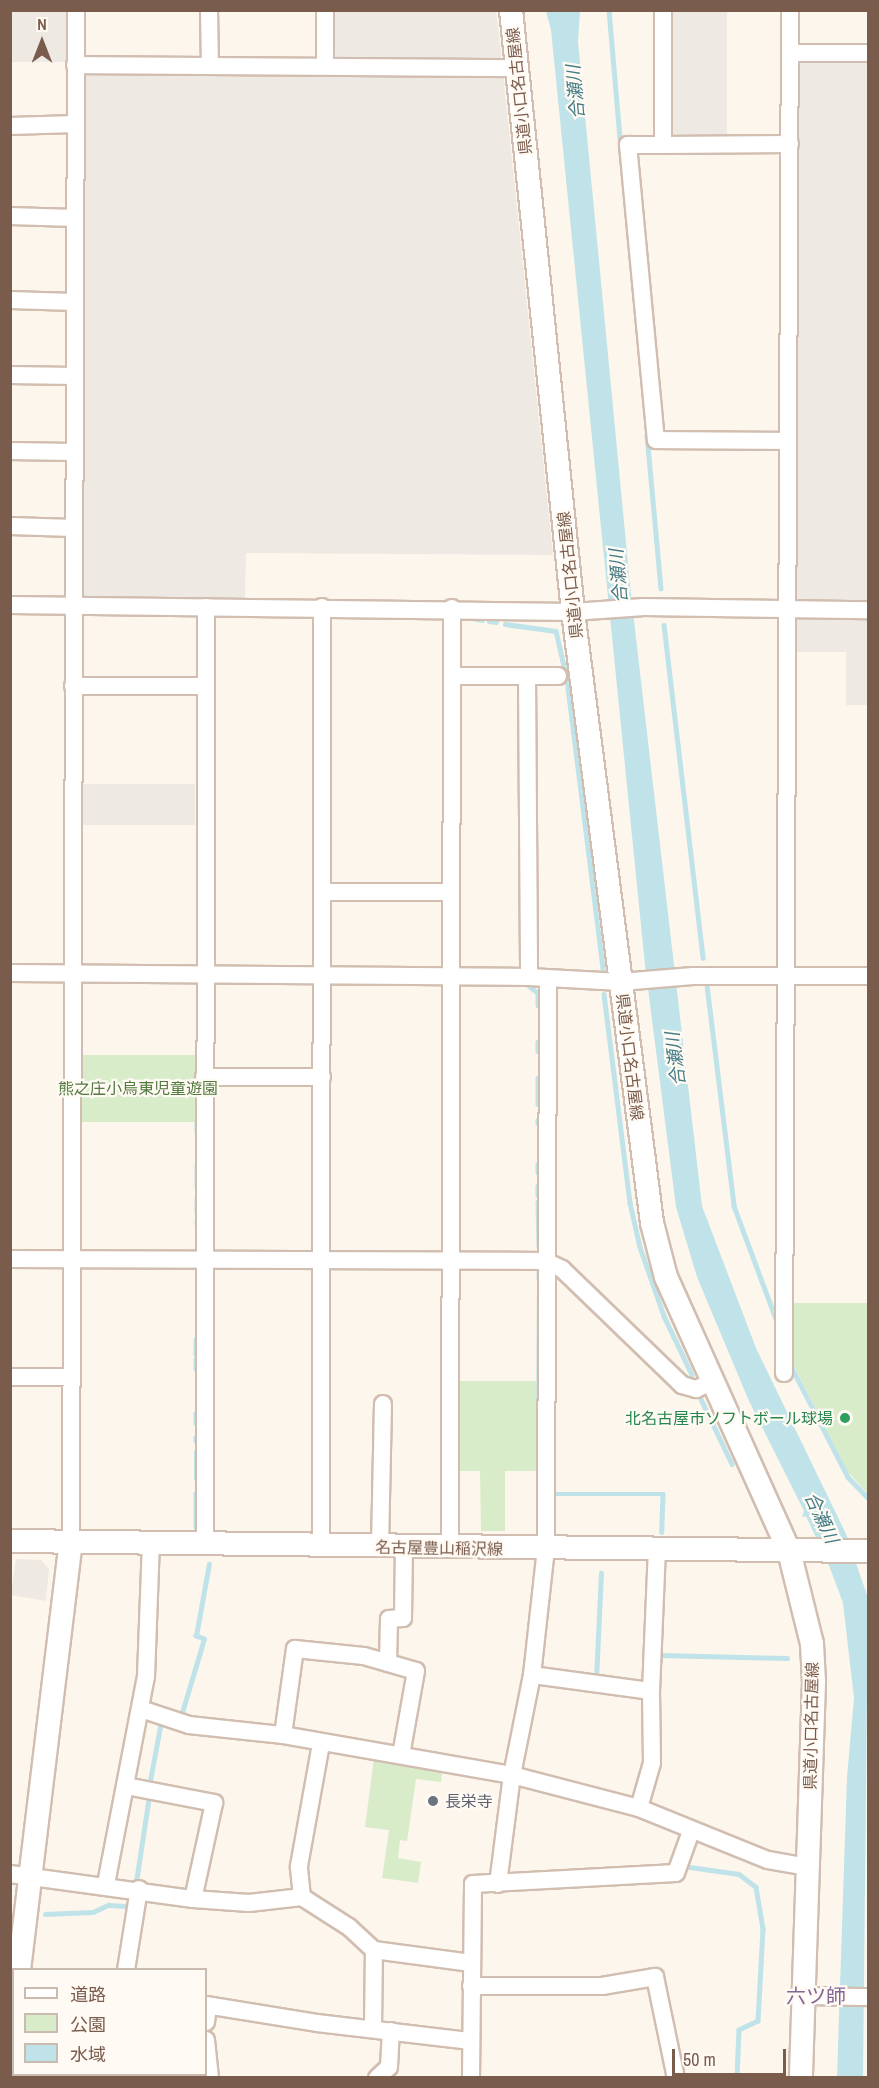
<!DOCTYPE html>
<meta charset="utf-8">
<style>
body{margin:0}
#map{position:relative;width:879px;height:2088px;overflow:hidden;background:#fdf6ec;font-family:"Archivo Narrow","Noto Sans JP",sans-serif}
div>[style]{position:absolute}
.industrial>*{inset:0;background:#efe9e4}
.green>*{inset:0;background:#d8ecc9}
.water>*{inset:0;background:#bfe3e8}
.stream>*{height:4.5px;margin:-2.25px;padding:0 2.25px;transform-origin:2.25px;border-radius:2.25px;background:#bfe3e8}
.roads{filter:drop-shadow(2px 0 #d1beb0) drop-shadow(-2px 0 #d1beb0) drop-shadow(0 2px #d1beb0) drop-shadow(0 -2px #d1beb0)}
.street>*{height:16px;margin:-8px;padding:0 8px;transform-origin:8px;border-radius:8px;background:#fff}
.secondary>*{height:22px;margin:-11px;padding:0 11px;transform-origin:11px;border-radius:11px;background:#fff}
.dots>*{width:16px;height:16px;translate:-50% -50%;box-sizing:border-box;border:3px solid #fffaf3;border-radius:50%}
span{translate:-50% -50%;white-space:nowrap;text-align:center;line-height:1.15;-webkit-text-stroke:4.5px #fffaf3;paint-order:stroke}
.street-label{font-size:16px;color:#7a5c4d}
.park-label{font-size:16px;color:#537a41}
.leisure-label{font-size:16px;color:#27864d}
.right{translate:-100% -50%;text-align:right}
.worship-label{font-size:16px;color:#5b616d}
.left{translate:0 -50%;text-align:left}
.water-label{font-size:18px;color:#437c86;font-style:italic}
.quarter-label{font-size:20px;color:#846695}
.frame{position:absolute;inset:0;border:12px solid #7a5c4d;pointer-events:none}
.legend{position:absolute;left:12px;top:1968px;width:195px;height:108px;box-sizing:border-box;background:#fffaf3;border:2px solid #cabbb1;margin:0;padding:8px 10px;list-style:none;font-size:18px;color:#7a5c4d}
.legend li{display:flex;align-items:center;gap:12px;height:30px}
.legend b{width:30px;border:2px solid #cabbb1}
.north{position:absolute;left:12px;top:12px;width:60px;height:60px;-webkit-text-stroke:4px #fffaf3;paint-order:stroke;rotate:0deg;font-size:16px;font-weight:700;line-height:24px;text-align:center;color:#7a5c4d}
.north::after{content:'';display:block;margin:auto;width:21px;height:27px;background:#7a5c4d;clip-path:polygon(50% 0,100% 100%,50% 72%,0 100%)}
.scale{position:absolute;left:672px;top:2049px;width:114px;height:27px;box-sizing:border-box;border:3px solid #7a5c4d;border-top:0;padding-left:8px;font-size:18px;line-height:21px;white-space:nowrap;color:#7a5c4d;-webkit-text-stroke:4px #fffaf3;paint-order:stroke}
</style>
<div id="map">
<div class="industrial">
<i style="clip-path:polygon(10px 11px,67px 11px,67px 62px,11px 62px)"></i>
<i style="clip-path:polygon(334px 11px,496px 11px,502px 62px,340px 61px,334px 53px)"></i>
<i style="clip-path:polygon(668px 11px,727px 11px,727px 138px,673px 138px,668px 133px)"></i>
<i style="clip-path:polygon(801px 58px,868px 58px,868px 603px,800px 603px,793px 595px,795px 63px)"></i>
<i style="clip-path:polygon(88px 70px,503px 73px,553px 555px,246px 553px,245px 599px,87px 598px,81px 593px,83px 77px)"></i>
<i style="clip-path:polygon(799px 616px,868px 616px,868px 705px,846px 705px,846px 652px,793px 652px,793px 623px)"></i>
<i style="clip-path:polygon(81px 784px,195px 784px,195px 825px,81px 825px)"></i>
<i style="clip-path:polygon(16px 1559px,41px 1560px,49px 1569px,46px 1601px,11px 1595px)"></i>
</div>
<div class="green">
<i style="clip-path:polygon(81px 1055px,196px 1055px,196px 1122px,80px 1122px)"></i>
<i style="clip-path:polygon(793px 1303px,868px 1303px,868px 1494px,848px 1472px,793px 1364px)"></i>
<i style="clip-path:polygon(455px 1381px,536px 1381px,536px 1471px,505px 1471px,505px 1531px,481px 1531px,480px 1471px,455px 1471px)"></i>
<i style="clip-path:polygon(374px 1758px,443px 1767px,441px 1782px,416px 1779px,407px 1841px,400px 1840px,398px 1858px,421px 1862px,418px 1883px,382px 1878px,389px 1830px,365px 1827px)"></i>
</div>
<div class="water">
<i style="clip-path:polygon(546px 11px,580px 11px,578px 42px,631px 595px,702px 1206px,756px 1348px,846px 1534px,868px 1598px,863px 2077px,837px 2077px,847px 1777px,854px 1698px,843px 1603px,830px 1568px,806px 1516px,802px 1517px,804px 1511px,749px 1401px,697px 1277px,676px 1207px,645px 965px,551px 30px)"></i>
</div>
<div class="stream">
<i style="left:609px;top:10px;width:129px;rotate:85.1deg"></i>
<i style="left:647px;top:435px;width:154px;rotate:84.8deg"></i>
<i style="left:472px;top:618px;width:10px;rotate:11deg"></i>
<i style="left:489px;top:621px;width:7px;rotate:8deg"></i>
<i style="left:505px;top:624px;width:51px;rotate:7.8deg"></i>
<i style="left:556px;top:631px;width:49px;rotate:77.1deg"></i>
<i style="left:567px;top:679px;width:293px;rotate:82.9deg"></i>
<i style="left:664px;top:625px;width:335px;rotate:83.3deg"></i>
<i style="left:527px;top:984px;width:14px;rotate:39deg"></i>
<i style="left:538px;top:993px;width:12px;rotate:90deg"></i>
<i style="left:707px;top:985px;width:223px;rotate:83deg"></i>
<i style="left:734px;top:1206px;width:126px;rotate:69.6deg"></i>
<i style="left:604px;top:994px;width:211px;rotate:82.9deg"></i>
<i style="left:630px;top:1203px;width:45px;rotate:77.2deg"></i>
<i style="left:640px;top:1247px;width:73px;rotate:70.8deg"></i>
<i style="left:664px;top:1316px;width:65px;rotate:64.6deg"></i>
<i style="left:538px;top:1042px;width:9px;rotate:90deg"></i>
<i style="left:538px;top:1078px;width:26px;rotate:90deg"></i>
<i style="left:197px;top:1117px;width:30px;rotate:-90deg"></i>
<i style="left:538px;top:1120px;width:3px;rotate:90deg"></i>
<i style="left:197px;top:1122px;width:10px;rotate:90deg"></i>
<i style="left:538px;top:1164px;width:8px;rotate:90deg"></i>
<i style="left:197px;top:1165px;width:21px;rotate:90deg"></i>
<i style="left:538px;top:1186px;width:9px;rotate:90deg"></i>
<i style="left:197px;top:1198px;width:14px;rotate:90deg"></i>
<i style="left:538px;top:1202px;width:44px;rotate:88.7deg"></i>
<i style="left:197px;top:1221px;width:3px;rotate:90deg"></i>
<i style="left:539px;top:1271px;width:7px;rotate:90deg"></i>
<i style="left:197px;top:1310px;width:39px;rotate:-90deg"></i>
<i style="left:196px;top:1339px;width:15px;rotate:90deg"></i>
<i style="left:196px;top:1359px;width:10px;rotate:90deg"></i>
<i style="left:790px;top:1364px;width:127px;rotate:62.8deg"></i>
<i style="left:848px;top:1477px;width:29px;rotate:46deg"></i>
<i style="left:701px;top:1399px;width:72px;rotate:64.5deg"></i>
<i style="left:196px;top:1413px;width:10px;rotate:90deg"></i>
<i style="left:538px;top:1422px;width:128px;rotate:-89.6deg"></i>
<i style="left:196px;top:1437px;width:4px;rotate:90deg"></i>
<i style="left:196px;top:1479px;width:27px;rotate:-90deg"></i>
<i style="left:196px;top:1493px;width:34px;rotate:90deg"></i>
<i style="left:553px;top:1494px;width:110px"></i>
<i style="left:663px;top:1494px;width:38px;rotate:92deg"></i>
<i style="left:538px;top:1498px;width:70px;rotate:-90deg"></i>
<i style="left:538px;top:1532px;width:24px;rotate:-90deg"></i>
<i style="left:660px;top:1661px;width:6px;rotate:-90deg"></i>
<i style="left:660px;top:1655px;width:127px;rotate:1.4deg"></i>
<i style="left:596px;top:1679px;width:106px;rotate:-87.3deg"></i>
<i style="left:181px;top:1716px;width:80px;rotate:-73.4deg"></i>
<i style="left:204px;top:1639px;width:9px;rotate:-159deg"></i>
<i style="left:196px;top:1636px;width:73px;rotate:-79.8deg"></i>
<i style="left:149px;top:1786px;width:65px;rotate:-79.4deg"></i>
<i style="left:690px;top:1867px;width:49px;rotate:8.1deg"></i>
<i style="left:739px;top:1874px;width:21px;rotate:37deg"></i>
<i style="left:756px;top:1887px;width:43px;rotate:80.5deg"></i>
<i style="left:763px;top:1929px;width:92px;rotate:93.1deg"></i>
<i style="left:758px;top:2021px;width:21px;rotate:155deg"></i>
<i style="left:739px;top:2030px;width:48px;rotate:92.4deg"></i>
<i style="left:136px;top:1882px;width:87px;rotate:-81.4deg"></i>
<i style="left:45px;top:1914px;width:48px;rotate:-2.4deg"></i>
<i style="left:93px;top:1912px;width:17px;rotate:-25deg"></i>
<i style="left:108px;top:1905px;width:22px;rotate:3deg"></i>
<i style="left:45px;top:2075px;width:3px;rotate:90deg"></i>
</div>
<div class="roads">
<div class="street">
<i style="left:209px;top:10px;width:55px;rotate:89deg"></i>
<i style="left:663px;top:10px;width:135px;rotate:90deg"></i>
<i style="left:663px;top:145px;width:127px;rotate:-0.5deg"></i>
<i style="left:790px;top:53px;width:78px"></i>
<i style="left:75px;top:65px;width:441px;rotate:0.4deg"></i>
<i style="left:325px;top:66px;width:56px;rotate:-90deg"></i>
<i style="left:10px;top:126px;width:65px;rotate:-1.8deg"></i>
<i style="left:663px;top:145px;width:35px;rotate:180deg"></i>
<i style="left:628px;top:145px;width:296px;rotate:84.6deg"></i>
<i style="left:656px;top:440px;width:132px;rotate:0.4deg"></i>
<i style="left:10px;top:216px;width:64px;rotate:1.8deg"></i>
<i style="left:10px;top:300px;width:64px;rotate:1.8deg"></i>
<i style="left:10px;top:375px;width:64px;rotate:0.9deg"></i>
<i style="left:10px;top:451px;width:63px;rotate:0.9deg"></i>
<i style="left:10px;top:526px;width:63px;rotate:1.8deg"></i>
<i style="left:10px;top:605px;width:563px;rotate:0.71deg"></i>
<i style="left:573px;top:612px;width:71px;rotate:-4deg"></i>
<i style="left:644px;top:607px;width:224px;rotate:0.8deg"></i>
<i style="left:453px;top:676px;width:105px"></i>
<i style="left:527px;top:676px;width:301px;rotate:89.6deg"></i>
<i style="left:73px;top:686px;width:133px"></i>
<i style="left:322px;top:892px;width:129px"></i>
<i style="left:10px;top:973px;width:519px;rotate:0.44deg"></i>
<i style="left:529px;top:977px;width:92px;rotate:3.1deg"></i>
<i style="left:621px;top:982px;width:72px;rotate:-4.8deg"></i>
<i style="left:693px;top:976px;width:175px"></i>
<i style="left:204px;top:1077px;width:118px"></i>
<i style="left:10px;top:1259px;width:535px;rotate:0.21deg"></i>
<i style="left:545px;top:1261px;width:19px;rotate:25deg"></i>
<i style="left:562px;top:1269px;width:167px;rotate:44deg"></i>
<i style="left:682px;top:1385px;width:15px;rotate:16deg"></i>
<i style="left:696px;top:1389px;width:17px;rotate:-24deg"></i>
<i style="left:784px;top:1373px;width:1363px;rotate:-89.75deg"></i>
<i style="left:10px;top:1377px;width:60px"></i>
<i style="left:71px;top:1542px;width:1532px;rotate:-89.81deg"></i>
<i style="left:205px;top:1544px;width:937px;rotate:-89.94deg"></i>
<i style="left:321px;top:1546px;width:939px;rotate:-89.94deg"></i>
<i style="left:380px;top:1547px;width:143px;rotate:-88.8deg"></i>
<i style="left:450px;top:1548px;width:940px;rotate:-89.88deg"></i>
<i style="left:388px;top:1663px;width:44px;rotate:-88.7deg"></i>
<i style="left:389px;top:1619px;width:14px;rotate:-4deg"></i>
<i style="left:403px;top:1618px;width:71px;rotate:-89.2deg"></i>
<i style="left:532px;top:1675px;width:120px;rotate:7.7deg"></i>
<i style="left:141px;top:1709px;width:51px;rotate:18.4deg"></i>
<i style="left:189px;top:1725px;width:95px;rotate:6.1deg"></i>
<i style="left:283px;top:1735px;width:232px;rotate:9.9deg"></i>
<i style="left:512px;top:1775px;width:131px;rotate:14.6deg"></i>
<i style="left:639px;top:1808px;width:139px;rotate:22deg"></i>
<i style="left:768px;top:1860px;width:41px;rotate:9.9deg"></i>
<i style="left:283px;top:1735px;width:87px;rotate:-82.1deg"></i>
<i style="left:295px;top:1649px;width:69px;rotate:5.8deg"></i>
<i style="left:364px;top:1656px;width:54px;rotate:16.1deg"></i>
<i style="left:416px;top:1671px;width:85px;rotate:100.1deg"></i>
<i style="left:126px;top:1786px;width:90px;rotate:10.9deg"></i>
<i style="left:214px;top:1803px;width:98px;rotate:102.3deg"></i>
<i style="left:639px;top:1808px;width:47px;rotate:-73.9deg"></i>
<i style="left:652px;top:1763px;width:72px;rotate:-90.8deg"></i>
<i style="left:651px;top:1691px;width:141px;rotate:-87.6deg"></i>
<i style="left:10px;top:1874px;width:185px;rotate:7.8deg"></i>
<i style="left:193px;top:1899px;width:56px;rotate:4.1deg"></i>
<i style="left:249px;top:1903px;width:53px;rotate:-6.5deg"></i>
<i style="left:302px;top:1897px;width:56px;rotate:32.6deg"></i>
<i style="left:349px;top:1927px;width:34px;rotate:43deg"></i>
<i style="left:374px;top:1950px;width:98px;rotate:7.6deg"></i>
<i style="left:106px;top:1884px;width:211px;rotate:-79.1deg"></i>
<i style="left:146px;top:1677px;width:134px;rotate:-87.9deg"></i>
<i style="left:498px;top:1884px;width:110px;rotate:-82.7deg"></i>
<i style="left:512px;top:1775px;width:102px;rotate:-78.7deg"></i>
<i style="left:532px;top:1675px;width:127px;rotate:-83.7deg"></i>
<i style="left:546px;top:1549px;width:570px;rotate:-89.8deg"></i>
<i style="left:302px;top:1897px;width:31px;rotate:-96deg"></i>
<i style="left:299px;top:1866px;width:124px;rotate:-79.8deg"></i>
<i style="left:126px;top:1970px;width:82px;rotate:-80.9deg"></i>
<i style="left:471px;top:1986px;width:131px"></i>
<i style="left:602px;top:1986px;width:54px;rotate:-9.6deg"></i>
<i style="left:655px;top:1977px;width:103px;rotate:78.3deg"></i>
<i style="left:803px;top:1996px;width:65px;rotate:0.9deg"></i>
<i style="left:206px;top:2005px;width:112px;rotate:9.2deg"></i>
<i style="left:317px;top:2023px;width:155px;rotate:6.7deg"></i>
<i style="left:206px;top:2022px;width:16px;rotate:-83deg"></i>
<i style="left:373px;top:2028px;width:78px;rotate:-89.3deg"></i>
<i style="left:206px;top:2040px;width:38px;rotate:84deg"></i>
<i style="left:377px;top:2078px;width:16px;rotate:-43deg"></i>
<i style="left:389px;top:2067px;width:36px;rotate:-87deg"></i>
<i style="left:471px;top:2078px;width:194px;rotate:-89.4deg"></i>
<i style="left:473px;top:1884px;width:203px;rotate:-3.1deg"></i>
<i style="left:676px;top:1873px;width:45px;rotate:-70.3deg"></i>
</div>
<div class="secondary">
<i style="left:511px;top:10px;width:605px;rotate:84.12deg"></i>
<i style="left:573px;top:612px;width:616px;rotate:82.63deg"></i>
<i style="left:652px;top:1223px;width:56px;rotate:75.5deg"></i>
<i style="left:666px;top:1277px;width:300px;rotate:65.8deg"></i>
<i style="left:789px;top:1551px;width:96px;rotate:76.1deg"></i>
<i style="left:812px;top:1644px;width:38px;rotate:87deg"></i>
<i style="left:814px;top:1682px;width:396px;rotate:91.9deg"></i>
<i style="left:10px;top:1541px;width:858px;rotate:0.67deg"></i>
<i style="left:19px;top:1970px;width:431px;rotate:-83.1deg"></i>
<i style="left:10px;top:2041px;width:25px;rotate:-81deg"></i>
</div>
</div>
<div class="dots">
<i style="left:845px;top:1418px;background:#2e9e5b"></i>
<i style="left:433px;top:1801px;background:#6b7280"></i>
</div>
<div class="street-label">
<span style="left:519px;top:91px;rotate:-96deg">県道小口名古屋線</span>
<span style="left:570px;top:575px;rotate:-96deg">県道小口名古屋線</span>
<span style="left:630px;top:1057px;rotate:83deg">県道小口名古屋線</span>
<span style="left:439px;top:1548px;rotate:1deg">名古屋豊山稲沢線</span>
<span style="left:811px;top:1726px;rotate:-89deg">県道小口名古屋線</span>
</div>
<div class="park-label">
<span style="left:138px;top:1088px">熊之庄小烏東児童遊園</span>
</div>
<div class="leisure-label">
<span class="right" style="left:833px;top:1418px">北名古屋市ソフトボール球場</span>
</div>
<div class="worship-label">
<span class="left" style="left:445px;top:1801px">長栄寺</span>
</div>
<div class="water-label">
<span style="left:576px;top:92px;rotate:-95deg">合瀬川</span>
<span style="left:619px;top:576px;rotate:-95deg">合瀬川</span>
<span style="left:676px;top:1059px;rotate:-97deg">合瀬川</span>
<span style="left:821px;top:1518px;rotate:65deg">合瀬川</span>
</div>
<div class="quarter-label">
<span style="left:816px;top:1995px">六ツ師</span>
</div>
<div class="frame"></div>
<ul class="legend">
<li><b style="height:8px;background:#fff"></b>道路</li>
<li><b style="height:16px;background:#d8ecc9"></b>公園</li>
<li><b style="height:16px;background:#bfe3e8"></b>水域</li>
</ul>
<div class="north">N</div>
<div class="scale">50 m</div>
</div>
